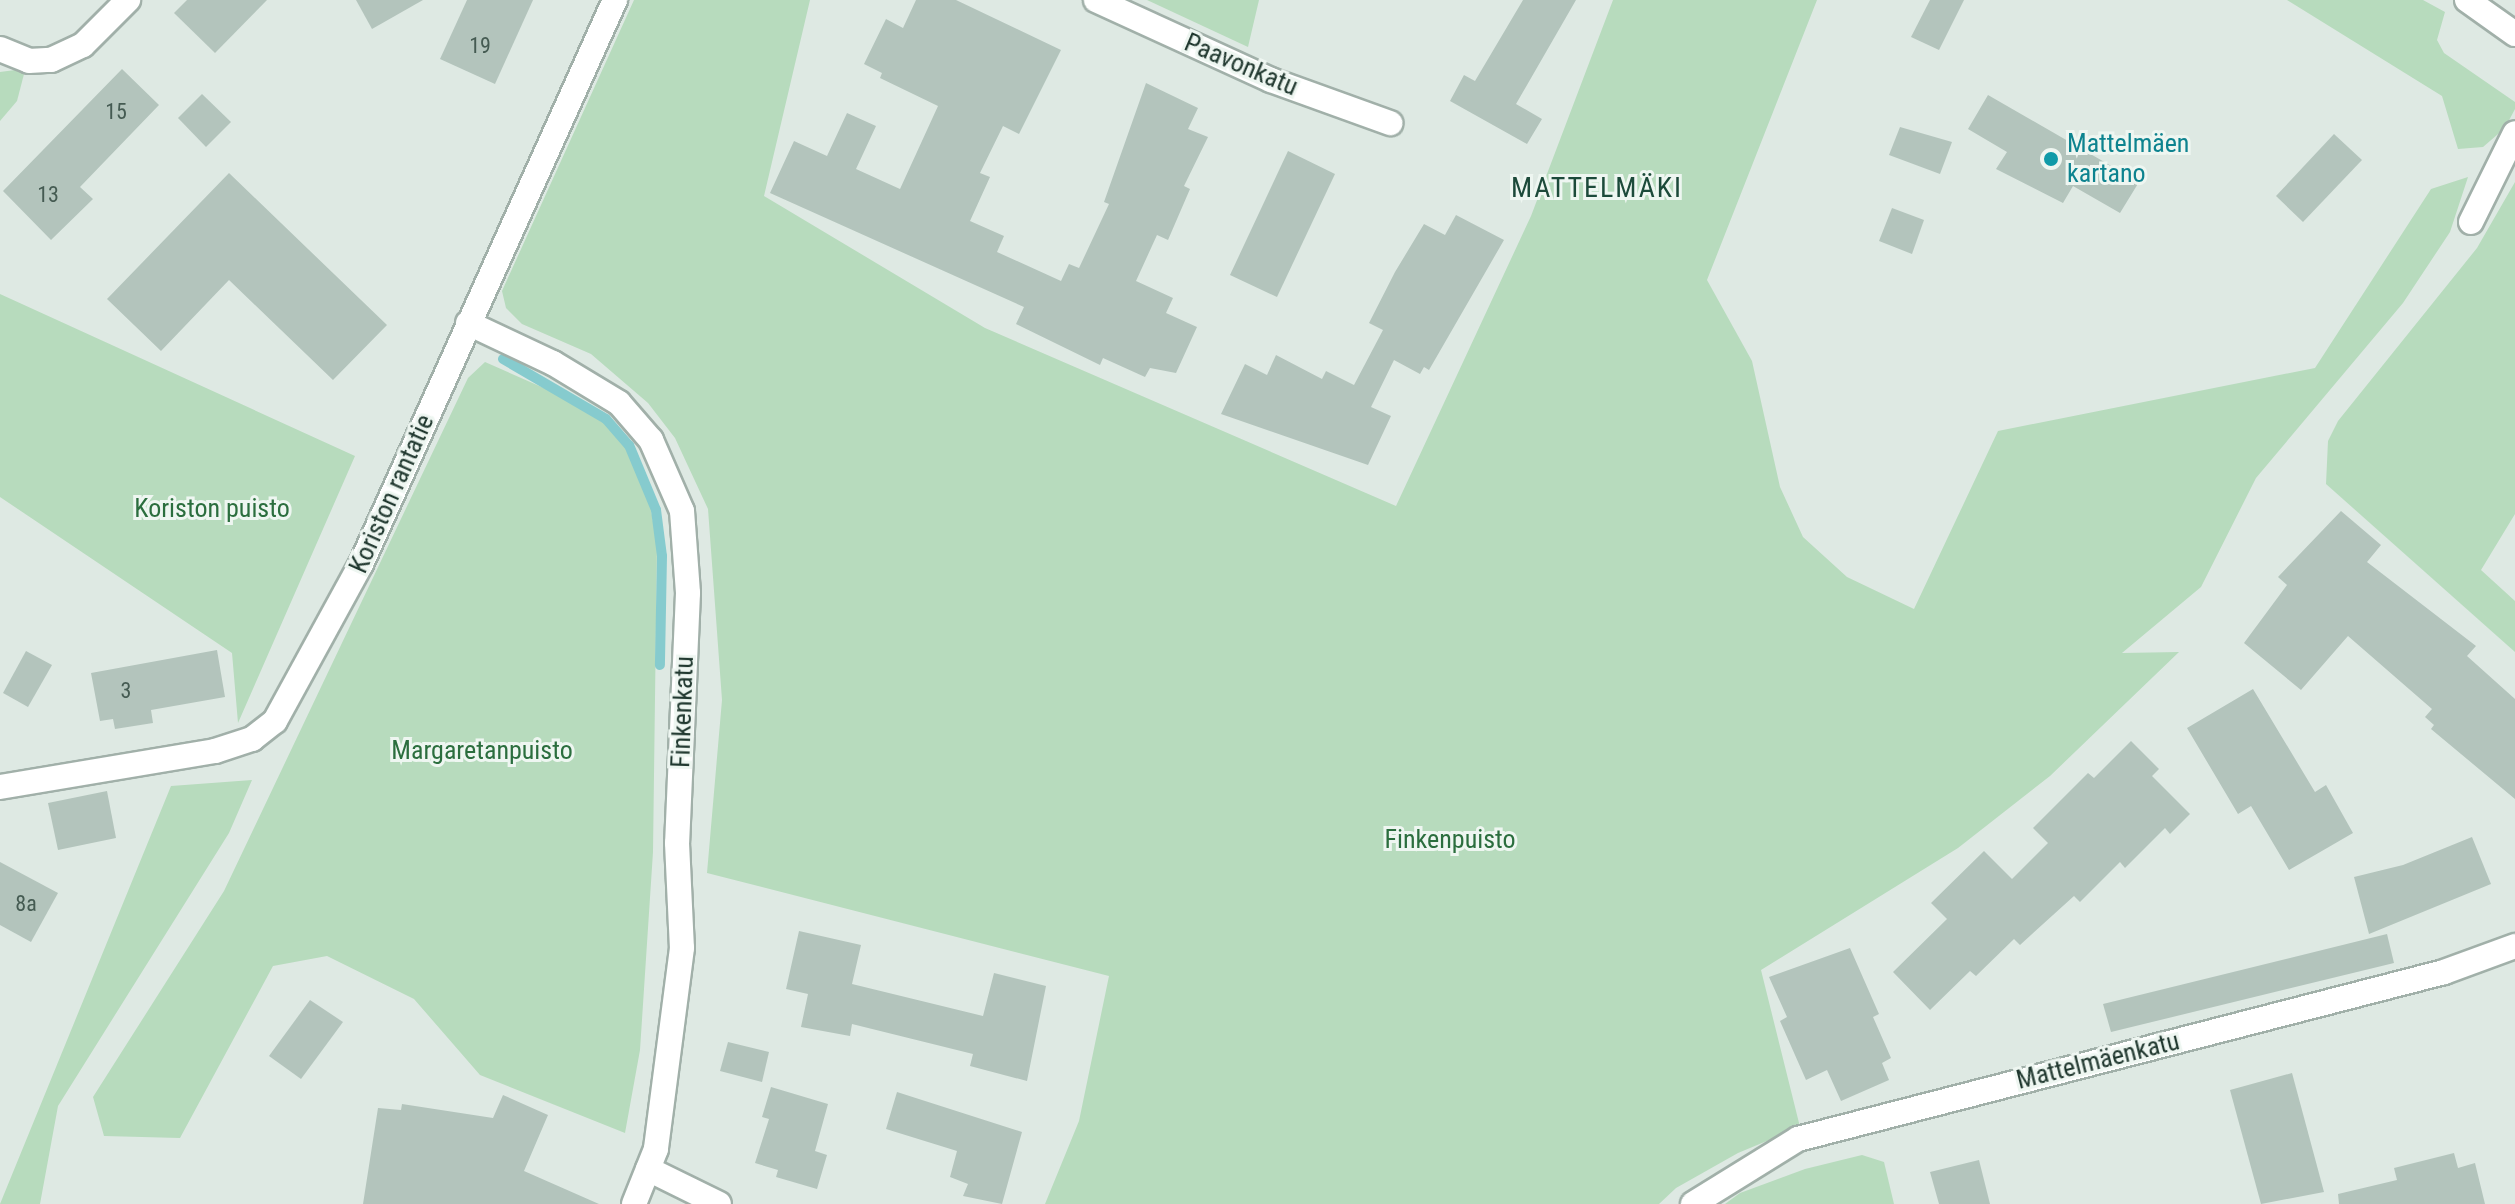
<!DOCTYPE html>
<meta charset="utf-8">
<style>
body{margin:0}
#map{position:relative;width:2515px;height:1204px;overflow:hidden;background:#dee9e3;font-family:"Roboto Condensed",sans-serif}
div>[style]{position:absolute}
.green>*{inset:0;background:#b7dbbd}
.stream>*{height:10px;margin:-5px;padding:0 5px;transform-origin:5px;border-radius:5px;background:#86cbce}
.building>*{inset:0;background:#b3c4bc}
.roads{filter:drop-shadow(2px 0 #a1b0a9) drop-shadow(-2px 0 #a1b0a9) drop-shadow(0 2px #a1b0a9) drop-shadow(0 -2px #a1b0a9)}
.minor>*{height:24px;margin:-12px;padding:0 12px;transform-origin:12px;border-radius:12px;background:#fff}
.dots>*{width:22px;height:22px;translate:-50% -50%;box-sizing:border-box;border:4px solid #eef6f1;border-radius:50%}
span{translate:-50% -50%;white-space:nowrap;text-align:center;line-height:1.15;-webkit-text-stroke:6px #eef6f1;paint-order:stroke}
.number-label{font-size:22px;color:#455b52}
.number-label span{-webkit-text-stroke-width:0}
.street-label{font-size:26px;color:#20382f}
.culture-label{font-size:26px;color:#0d838f}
.left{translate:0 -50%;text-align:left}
.park-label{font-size:26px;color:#2b6e3e}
.neighbourhood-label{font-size:28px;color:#1c4a3a;letter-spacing:2px}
</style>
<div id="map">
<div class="green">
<i style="clip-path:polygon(634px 0,810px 0,764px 196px,985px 328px,1396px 506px,1531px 216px,1613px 0,1817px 0,1707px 280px,1752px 361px,1780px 487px,1803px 537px,1847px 577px,1914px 609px,1998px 431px,2315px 368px,2431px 189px,2468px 177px,2450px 232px,2403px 303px,2256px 478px,2201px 587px,2122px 653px,2179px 652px,2050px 776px,1958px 848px,1761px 970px,1800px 1127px,1738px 1153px,1676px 1188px,1659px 1204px,1045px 1204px,1079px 1121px,1109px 976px,707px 873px,722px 700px,708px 509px,675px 438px,648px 403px,591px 354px,522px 324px,506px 308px,502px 291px)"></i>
<i style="clip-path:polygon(1147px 0,1259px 0,1248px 47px)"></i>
<i style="clip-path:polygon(2287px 0,2423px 0,2445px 12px,2437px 40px,2444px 53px,2515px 102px,2515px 109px,2505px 128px,2483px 147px,2458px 149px,2442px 96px)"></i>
<i style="clip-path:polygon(15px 70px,24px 74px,17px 101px,0 121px,0 72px)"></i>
<i style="clip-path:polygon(2515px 182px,2515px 514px,2481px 570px,2515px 601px,2515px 652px,2326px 484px,2328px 441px,2338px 421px,2477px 248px)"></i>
<i style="clip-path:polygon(0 294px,355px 456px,238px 723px,232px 653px,0 497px)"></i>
<i style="clip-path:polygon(485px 362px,578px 403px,620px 431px,647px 486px,657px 545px,653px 852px,640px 1050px,625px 1133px,480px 1075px,414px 999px,327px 956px,273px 966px,180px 1138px,104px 1136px,93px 1097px,224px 891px,468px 378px)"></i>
<i style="clip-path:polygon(252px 780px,229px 833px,58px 1106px,40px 1204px,0 1204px,171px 786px)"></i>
<i style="clip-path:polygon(1862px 1155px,1884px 1162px,1894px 1204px,1725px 1204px,1740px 1193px,1805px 1169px)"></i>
</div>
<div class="stream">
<i style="left:503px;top:359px;width:119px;rotate:30.2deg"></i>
<i style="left:606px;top:419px;width:35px;rotate:49deg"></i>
<i style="left:629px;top:445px;width:70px;rotate:67.4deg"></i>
<i style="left:656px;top:510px;width:46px;rotate:82.6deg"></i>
<i style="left:662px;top:556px;width:109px;rotate:91.1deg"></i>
</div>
<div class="building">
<i style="clip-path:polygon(187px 0,267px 0,215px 53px,174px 13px)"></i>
<i style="clip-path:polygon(356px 0,423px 0,372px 29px)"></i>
<i style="clip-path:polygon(467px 0,533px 0,495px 84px,440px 59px)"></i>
<i style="clip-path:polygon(916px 0,956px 0,1061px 50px,1019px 134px,1003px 126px,980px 173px,990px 177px,970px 221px,1004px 236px,997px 252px,1061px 281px,1069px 264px,1079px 268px,1109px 204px,1104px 202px,1146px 83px,1198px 108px,1188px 129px,1208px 137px,1184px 186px,1190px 189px,1168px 240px,1157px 235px,1136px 281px,1173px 298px,1166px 313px,1197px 327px,1176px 373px,1150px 368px,1145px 377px,1103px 358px,1100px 365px,1016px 324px,1024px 307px,770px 193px,794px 141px,827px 156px,847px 113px,876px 126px,856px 169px,900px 189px,938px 106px,880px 78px,882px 73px,864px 64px,886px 19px,903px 28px)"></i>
<i style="clip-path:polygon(1523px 0,1576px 0,1516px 104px,1542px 119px,1527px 144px,1450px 101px,1464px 75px,1475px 81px)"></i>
<i style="clip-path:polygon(1930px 0,1964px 0,1939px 50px,1911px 37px)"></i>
<i style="clip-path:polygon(122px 69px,159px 105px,80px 187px,93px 199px,51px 240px,3px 191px)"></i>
<i style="clip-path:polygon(202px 94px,231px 122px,206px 147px,178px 118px)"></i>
<i style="clip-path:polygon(1988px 95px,2139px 182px,2120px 213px,2073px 186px,2063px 203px,1996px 169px,2007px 152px,1968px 129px)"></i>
<i style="clip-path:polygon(1900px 127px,1952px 142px,1940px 174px,1889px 155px)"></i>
<i style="clip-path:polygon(2334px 134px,2362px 160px,2303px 222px,2276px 196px)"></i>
<i style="clip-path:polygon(1288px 151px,1335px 174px,1277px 297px,1230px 275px)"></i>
<i style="clip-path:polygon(229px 173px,387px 325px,333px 380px,229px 280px,161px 351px,107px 299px)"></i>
<i style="clip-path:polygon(1892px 208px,1924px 220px,1912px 254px,1879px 241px)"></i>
<i style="clip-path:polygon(1456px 215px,1504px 240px,1429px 370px,1424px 367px,1420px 374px,1394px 360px,1371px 407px,1391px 416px,1368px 465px,1221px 414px,1245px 364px,1267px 375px,1276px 355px,1322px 379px,1326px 371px,1354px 385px,1383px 330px,1369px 323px,1395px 272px,1424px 224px,1445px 235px)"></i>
<i style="clip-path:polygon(2341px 511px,2381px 545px,2367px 562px,2476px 646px,2467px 656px,2515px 699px,2515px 799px,2431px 729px,2434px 725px,2425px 717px,2432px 709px,2348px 636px,2301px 690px,2244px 643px,2287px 585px,2278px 577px)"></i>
<i style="clip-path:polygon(217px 650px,225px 697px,151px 710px,153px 723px,115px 729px,113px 719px,100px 721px,91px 673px)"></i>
<i style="clip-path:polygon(26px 651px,52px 665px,28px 707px,3px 693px)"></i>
<i style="clip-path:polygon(2253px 689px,2315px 792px,2326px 785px,2353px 833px,2289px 870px,2251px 806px,2238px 814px,2187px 728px)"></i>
<i style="clip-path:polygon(2131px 741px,2159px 769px,2152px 776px,2190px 814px,2170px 834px,2165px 828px,2125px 868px,2120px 862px,2080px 902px,2074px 896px,2020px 945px,2014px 939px,1976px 976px,1970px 971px,1930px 1010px,1893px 972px,1947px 919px,1931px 903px,1984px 851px,2012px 879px,2048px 843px,2033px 828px,2088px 773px,2094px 778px)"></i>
<i style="clip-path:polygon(107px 791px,116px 838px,58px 850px,48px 803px)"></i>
<i style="clip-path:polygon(2472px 837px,2491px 884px,2369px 934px,2354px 877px,2403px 865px)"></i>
<i style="clip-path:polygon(0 862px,58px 893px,31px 942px,0 925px)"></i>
<i style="clip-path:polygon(799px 931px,861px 945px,852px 984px,983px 1016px,994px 973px,1046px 986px,1027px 1081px,970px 1066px,973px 1054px,852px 1024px,850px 1036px,801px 1027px,808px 994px,786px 989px)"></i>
<i style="clip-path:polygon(2387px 934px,2394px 963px,2111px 1032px,2103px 1004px)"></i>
<i style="clip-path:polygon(1850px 948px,1879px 1014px,1873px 1017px,1891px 1058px,1882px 1063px,1889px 1080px,1841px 1101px,1827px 1070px,1806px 1080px,1780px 1021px,1787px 1017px,1769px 977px)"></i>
<i style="clip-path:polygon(310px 1000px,343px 1022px,301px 1079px,269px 1056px)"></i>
<i style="clip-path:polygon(728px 1042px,769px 1052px,762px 1082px,720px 1071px)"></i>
<i style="clip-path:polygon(2292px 1073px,2324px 1192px,2261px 1204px,2230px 1090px)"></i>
<i style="clip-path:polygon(771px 1087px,828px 1104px,815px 1151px,827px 1155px,817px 1189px,776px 1177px,778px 1170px,755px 1163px,769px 1119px,762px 1117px)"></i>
<i style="clip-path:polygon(897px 1092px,1022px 1132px,1002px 1204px,963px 1196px,968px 1184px,950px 1177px,957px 1151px,886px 1129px)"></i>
<i style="clip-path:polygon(503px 1095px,548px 1115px,524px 1171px,599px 1204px,363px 1204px,378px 1108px,401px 1110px,402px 1104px,493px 1118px)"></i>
<i style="clip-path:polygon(2454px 1153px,2458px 1168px,2475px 1163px,2485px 1204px,2339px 1204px,2338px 1194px,2397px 1180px,2394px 1168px)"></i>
<i style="clip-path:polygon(1979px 1160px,1990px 1204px,1939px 1204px,1930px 1172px)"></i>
</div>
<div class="roads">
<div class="minor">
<i style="left:1096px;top:0;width:192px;rotate:24.6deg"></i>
<i style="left:1271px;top:80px;width:127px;rotate:19.9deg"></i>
<i style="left:2467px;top:0;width:59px;rotate:35.3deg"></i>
<i style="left:0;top:49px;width:31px;rotate:22deg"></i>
<i style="left:29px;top:61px;width:22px;rotate:-3deg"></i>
<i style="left:51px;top:60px;width:35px;rotate:-25deg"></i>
<i style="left:83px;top:45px;width:64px;rotate:-45deg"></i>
<i style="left:2471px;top:222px;width:99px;rotate:-63.7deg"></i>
<i style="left:468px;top:323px;width:94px;rotate:25.2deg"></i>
<i style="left:553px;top:363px;width:77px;rotate:31.2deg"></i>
<i style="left:619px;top:403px;width:49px;rotate:49.1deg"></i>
<i style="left:651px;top:440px;width:77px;rotate:66.4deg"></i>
<i style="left:682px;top:511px;width:82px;rotate:85.8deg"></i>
<i style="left:688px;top:593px;width:250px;rotate:92.5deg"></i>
<i style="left:677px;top:843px;width:105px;rotate:87.3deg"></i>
<i style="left:682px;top:948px;width:203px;rotate:97.4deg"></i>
<i style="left:656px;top:1149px;width:59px;rotate:111.8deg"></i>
<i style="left:0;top:787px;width:218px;rotate:-9.5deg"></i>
<i style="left:215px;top:751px;width:39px;rotate:-18deg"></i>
<i style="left:252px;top:739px;width:29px;rotate:-38deg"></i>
<i style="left:275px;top:721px;width:179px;rotate:-61.3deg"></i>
<i style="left:361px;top:564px;width:619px;rotate:-65.76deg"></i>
<i style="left:648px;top:1169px;width:79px;rotate:26.2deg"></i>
<i style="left:1693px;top:1204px;width:123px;rotate:-31.8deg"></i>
<i style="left:1798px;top:1139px;width:667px;rotate:-14.49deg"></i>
<i style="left:2444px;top:972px;width:76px;rotate:-20.1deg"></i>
</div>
</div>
<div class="dots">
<i style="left:2051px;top:159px;background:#0f9aa8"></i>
</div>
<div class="number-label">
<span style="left:480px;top:46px">19</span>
<span style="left:116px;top:112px">15</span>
<span style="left:48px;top:195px">13</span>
<span style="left:126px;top:691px">3</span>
<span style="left:26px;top:904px">8a</span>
</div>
<div class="street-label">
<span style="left:1241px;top:65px;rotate:23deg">Paavonkatu</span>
<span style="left:392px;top:494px;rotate:-66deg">Koriston rantatie</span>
<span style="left:683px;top:712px;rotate:-88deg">Finkenkatu</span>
<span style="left:2098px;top:1061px;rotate:-14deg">Mattelmäenkatu</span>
</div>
<div class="culture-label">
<span class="left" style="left:2067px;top:159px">Mattelmäen<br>kartano</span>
</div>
<div class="park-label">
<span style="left:212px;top:509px">Koriston puisto</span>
<span style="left:482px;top:751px">Margaretanpuisto</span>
<span style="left:1450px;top:840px">Finkenpuisto</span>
</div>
<div class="neighbourhood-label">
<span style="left:1597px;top:188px">MATTELMÄKI</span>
</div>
</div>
